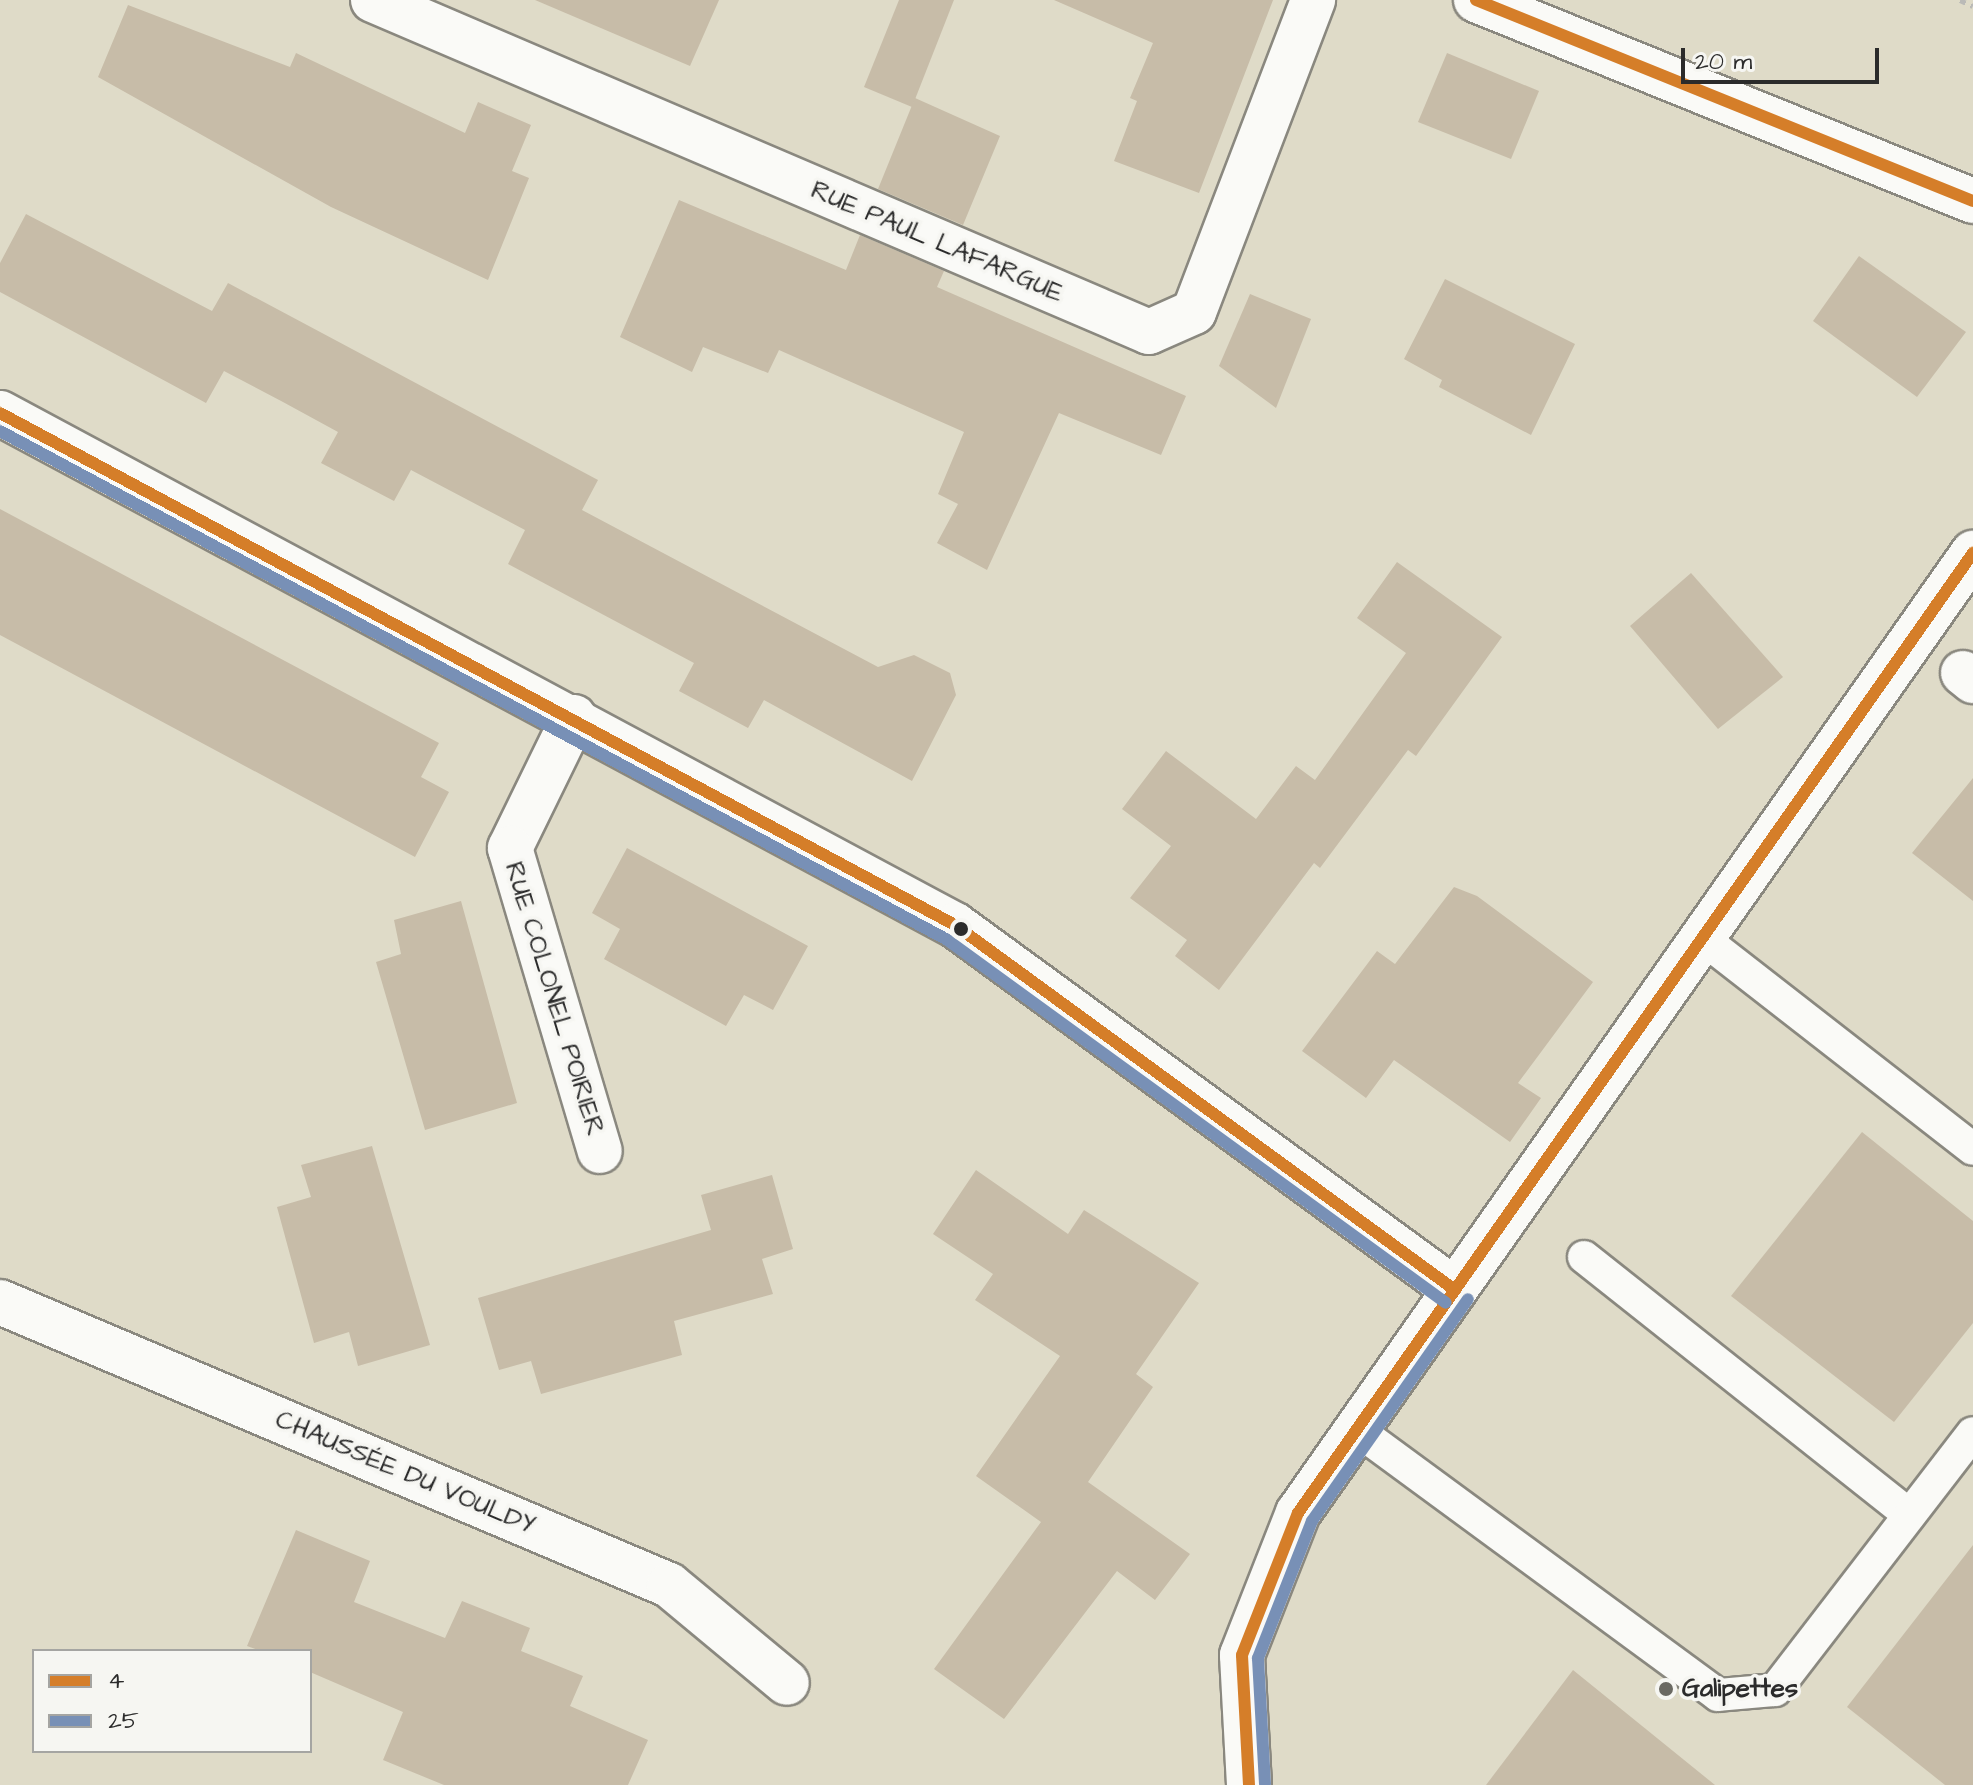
<!DOCTYPE html>
<meta charset="utf-8">
<style>
body{margin:0}
#map{position:relative;width:1973px;height:1785px;overflow:hidden;background:#dfdbc8;font-family:"Architects Daughter",sans-serif}
div>[style]{position:absolute}
.building>*{inset:0;background:#c7bca8}
.path>*{height:5px;margin-top:-2.5px;transform-origin:0;background:repeating-linear-gradient(90deg,#babab7 0 6px,transparent 0 12px)}
.roads{filter:drop-shadow(2px 0 #8a887f) drop-shadow(-2px 0 #8a887f) drop-shadow(0 2px #8a887f) drop-shadow(0 -2px #8a887f)}
.lane>*{height:32px;margin:-16px;padding:0 16px;transform-origin:16px;border-radius:16px;background:#fafaf7}
.street>*{height:44px;margin:-22px;padding:0 22px;transform-origin:22px;border-radius:22px;background:#fafaf7}
.bus-1>*{height:12px;margin:-6px;padding:0 6px;transform-origin:6px;border-radius:6px;background:#d57e29}
.bus-2>*{height:12px;margin:-6px;padding:0 6px;transform-origin:6px;border-radius:6px;background:#7890b6}
.dots>*{width:22px;height:22px;translate:-50% -50%;box-sizing:border-box;border:4px solid #f6f6f2;border-radius:50%}
span{translate:-50% -50%;white-space:nowrap;text-align:center;line-height:1.15;-webkit-text-stroke:7px #f6f6f2;paint-order:stroke}
.street-label{font-size:26px;color:#2b2b2b}
.poi-label{font-size:26px;color:#2b2b2b;font-weight:700}
.left{translate:0 -50%;text-align:left}
.legend{position:absolute;left:32px;top:1649px;width:280px;height:104px;box-sizing:border-box;background:#f6f6f2;border:2px solid #a5a5a2;margin:0;padding:10px 14px;list-style:none;font-size:24px;color:#2b2b2b}
.legend li{display:flex;align-items:center;gap:16px;height:40px}
.legend b{width:40px;border:2px solid #a5a5a2}
.scale{position:absolute;left:1681px;top:48px;width:198px;height:36px;box-sizing:border-box;border:4px solid #2b2b2b;border-top:0;padding-left:10px;font-size:24px;line-height:28px;white-space:nowrap;color:#2b2b2b;-webkit-text-stroke:6px #f6f6f2;paint-order:stroke}
</style>
<div id="map">
<div class="building">
<i style="clip-path:polygon(535px 0,719px 0,690px 66px)"></i>
<i style="clip-path:polygon(899px 0,954px 0,912px 107px,864px 87px)"></i>
<i style="clip-path:polygon(1054px 0,1273px 0,1199px 193px,1114px 161px,1137px 101px,1130px 98px,1153px 43px)"></i>
<i style="clip-path:polygon(128px 5px,290px 67px,296px 53px,465px 133px,478px 102px,531px 125px,512px 171px,529px 178px,488px 280px,331px 207px,98px 77px)"></i>
<i style="clip-path:polygon(1447px 53px,1539px 91px,1511px 159px,1418px 122px)"></i>
<i style="clip-path:polygon(915px 98px,1000px 136px,963px 225px,878px 189px)"></i>
<i style="clip-path:polygon(679px 200px,846px 270px,860px 235px,944px 271px,937px 287px,1186px 396px,1161px 455px,1059px 413px,987px 570px,937px 543px,958px 504px,938px 494px,964px 432px,779px 350px,768px 373px,703px 347px,692px 372px,620px 337px)"></i>
<i style="clip-path:polygon(26px 214px,212px 311px,228px 283px,598px 480px,582px 510px,878px 667px,914px 655px,950px 673px,956px 695px,912px 781px,764px 700px,748px 728px,679px 691px,694px 663px,508px 564px,525px 530px,411px 470px,394px 501px,321px 463px,338px 432px,283px 402px,224px 371px,206px 403px,0 292px,0 263px)"></i>
<i style="clip-path:polygon(1859px 256px,1966px 332px,1917px 397px,1813px 321px)"></i>
<i style="clip-path:polygon(1445px 279px,1575px 344px,1531px 435px,1439px 387px,1442px 380px,1404px 359px)"></i>
<i style="clip-path:polygon(1250px 294px,1311px 319px,1276px 408px,1219px 366px)"></i>
<i style="clip-path:polygon(0 509px,439px 743px,421px 777px,449px 792px,415px 857px,0 635px)"></i>
<i style="clip-path:polygon(1397px 562px,1502px 637px,1416px 756px,1408px 750px,1320px 868px,1314px 863px,1219px 990px,1175px 956px,1187px 940px,1130px 898px,1171px 846px,1122px 809px,1166px 751px,1256px 819px,1296px 766px,1315px 780px,1406px 653px,1357px 618px)"></i>
<i style="clip-path:polygon(1691px 573px,1783px 677px,1718px 729px,1630px 626px)"></i>
<i style="clip-path:polygon(1973px 778px,1973px 901px,1912px 853px)"></i>
<i style="clip-path:polygon(627px 848px,808px 946px,773px 1010px,744px 995px,726px 1026px,604px 959px,620px 929px,592px 913px)"></i>
<i style="clip-path:polygon(1454px 887px,1477px 896px,1593px 982px,1518px 1083px,1541px 1098px,1510px 1142px,1394px 1060px,1366px 1098px,1302px 1051px,1377px 951px,1395px 964px)"></i>
<i style="clip-path:polygon(461px 901px,517px 1103px,425px 1130px,376px 962px,401px 954px,394px 920px)"></i>
<i style="clip-path:polygon(1862px 1132px,1973px 1221px,1973px 1323px,1894px 1422px,1731px 1296px)"></i>
<i style="clip-path:polygon(372px 1146px,430px 1345px,358px 1366px,349px 1332px,314px 1343px,277px 1207px,311px 1197px,301px 1165px)"></i>
<i style="clip-path:polygon(976px 1170px,1068px 1234px,1084px 1210px,1199px 1283px,1136px 1374px,1153px 1387px,1088px 1482px,1190px 1554px,1155px 1600px,1117px 1571px,1004px 1719px,934px 1669px,1041px 1522px,976px 1476px,1060px 1356px,975px 1300px,993px 1274px,933px 1234px)"></i>
<i style="clip-path:polygon(772px 1175px,793px 1249px,762px 1259px,773px 1294px,674px 1321px,682px 1355px,541px 1394px,531px 1361px,499px 1370px,478px 1298px,711px 1230px,701px 1195px)"></i>
<i style="clip-path:polygon(296px 1530px,370px 1561px,354px 1602px,445px 1638px,462px 1601px,530px 1628px,521px 1651px,583px 1676px,570px 1706px,648px 1740px,628px 1785px,444px 1785px,383px 1760px,403px 1712px,310px 1672px,310px 1651px,261px 1651px,247px 1646px)"></i>
<i style="clip-path:polygon(1973px 1545px,1973px 1785px,1945px 1785px,1847px 1707px)"></i>
<i style="clip-path:polygon(1573px 1670px,1715px 1785px,1486px 1785px)"></i>
</div>
<div class="path">
<i style="left:1960px;top:0;width:14px;rotate:25deg"></i>
</div>
<div class="roads">
<div class="lane">
<i style="left:1702px;top:938px;width:343px;rotate:37.9deg"></i>
<i style="left:1584px;top:1257px;width:415px;rotate:38.4deg"></i>
<i style="left:1356px;top:1429px;width:449px;rotate:36.3deg"></i>
<i style="left:1718px;top:1695px;width:57px;rotate:-5deg"></i>
<i style="left:1775px;top:1690px;width:324px;rotate:-52.4deg"></i>
</div>
<div class="street">
<i style="left:373px;top:0;width:844px;rotate:23.16deg"></i>
<i style="left:1149px;top:332px;width:49px;rotate:-24deg"></i>
<i style="left:1194px;top:312px;width:334px;rotate:-69.1deg"></i>
<i style="left:1476px;top:0;width:536px;rotate:22.02deg"></i>
<i style="left:0;top:413px;width:1084px;rotate:28.2deg"></i>
<i style="left:955px;top:925px;width:619px;rotate:36.13deg"></i>
<i style="left:1963px;top:673px;width:13px;rotate:39deg"></i>
<i style="left:574px;top:717px;width:146px;rotate:116deg"></i>
<i style="left:510px;top:848px;width:316px;rotate:73.5deg"></i>
<i style="left:0;top:1302px;width:726px;rotate:22.93deg"></i>
<i style="left:669px;top:1585px;width:153px;rotate:39.7deg"></i>
<i style="left:1249px;top:1785px;width:130px;rotate:-93.1deg"></i>
<i style="left:1242px;top:1655px;width:153px;rotate:-68.5deg"></i>
<i style="left:1298px;top:1513px;width:1174px;rotate:-54.89deg"></i>
</div>
</div>
<div class="bus-1">
<i style="left:1476px;top:0;width:536px;rotate:22.02deg"></i>
<i style="left:0;top:413px;width:1084px;rotate:28.2deg"></i>
<i style="left:955px;top:925px;width:619px;rotate:36.13deg"></i>
<i style="left:1249px;top:1785px;width:130px;rotate:-93.1deg"></i>
<i style="left:1242px;top:1655px;width:153px;rotate:-68.5deg"></i>
<i style="left:1298px;top:1513px;width:1174px;rotate:-54.89deg"></i>
</div>
<div class="bus-2">
<i style="left:0;top:431px;width:1074px;rotate:28.24deg"></i>
<i style="left:946px;top:939px;width:618px;rotate:36.05deg"></i>
<i style="left:1265px;top:1784px;width:126px;rotate:-93.2deg"></i>
<i style="left:1258px;top:1658px;width:147px;rotate:-68.5deg"></i>
<i style="left:1312px;top:1521px;width:271px;rotate:-54.9deg"></i>
</div>
<div class="dots">
<i style="left:961px;top:929px;background:#2b2b2b"></i>
<i style="left:1666px;top:1689px;background:#6a6962"></i>
</div>
<div class="street-label">
<span style="left:937px;top:242px;rotate:23deg">RUE PAUL LAFARGUE</span>
<span style="left:554px;top:999px;rotate:73deg">RUE COLONEL POIRIER</span>
<span style="left:405px;top:1473px;rotate:23deg">CHAUSSÉE DU VOULDY</span>
</div>
<div class="poi-label">
<span class="left" style="left:1682px;top:1689px">Galipettes</span>
</div>
<ul class="legend">
<li><b style="height:10px;background:#d57e29"></b>4</li>
<li><b style="height:10px;background:#7890b6"></b>25</li>
</ul>
<div class="scale">20 m</div>
</div>
